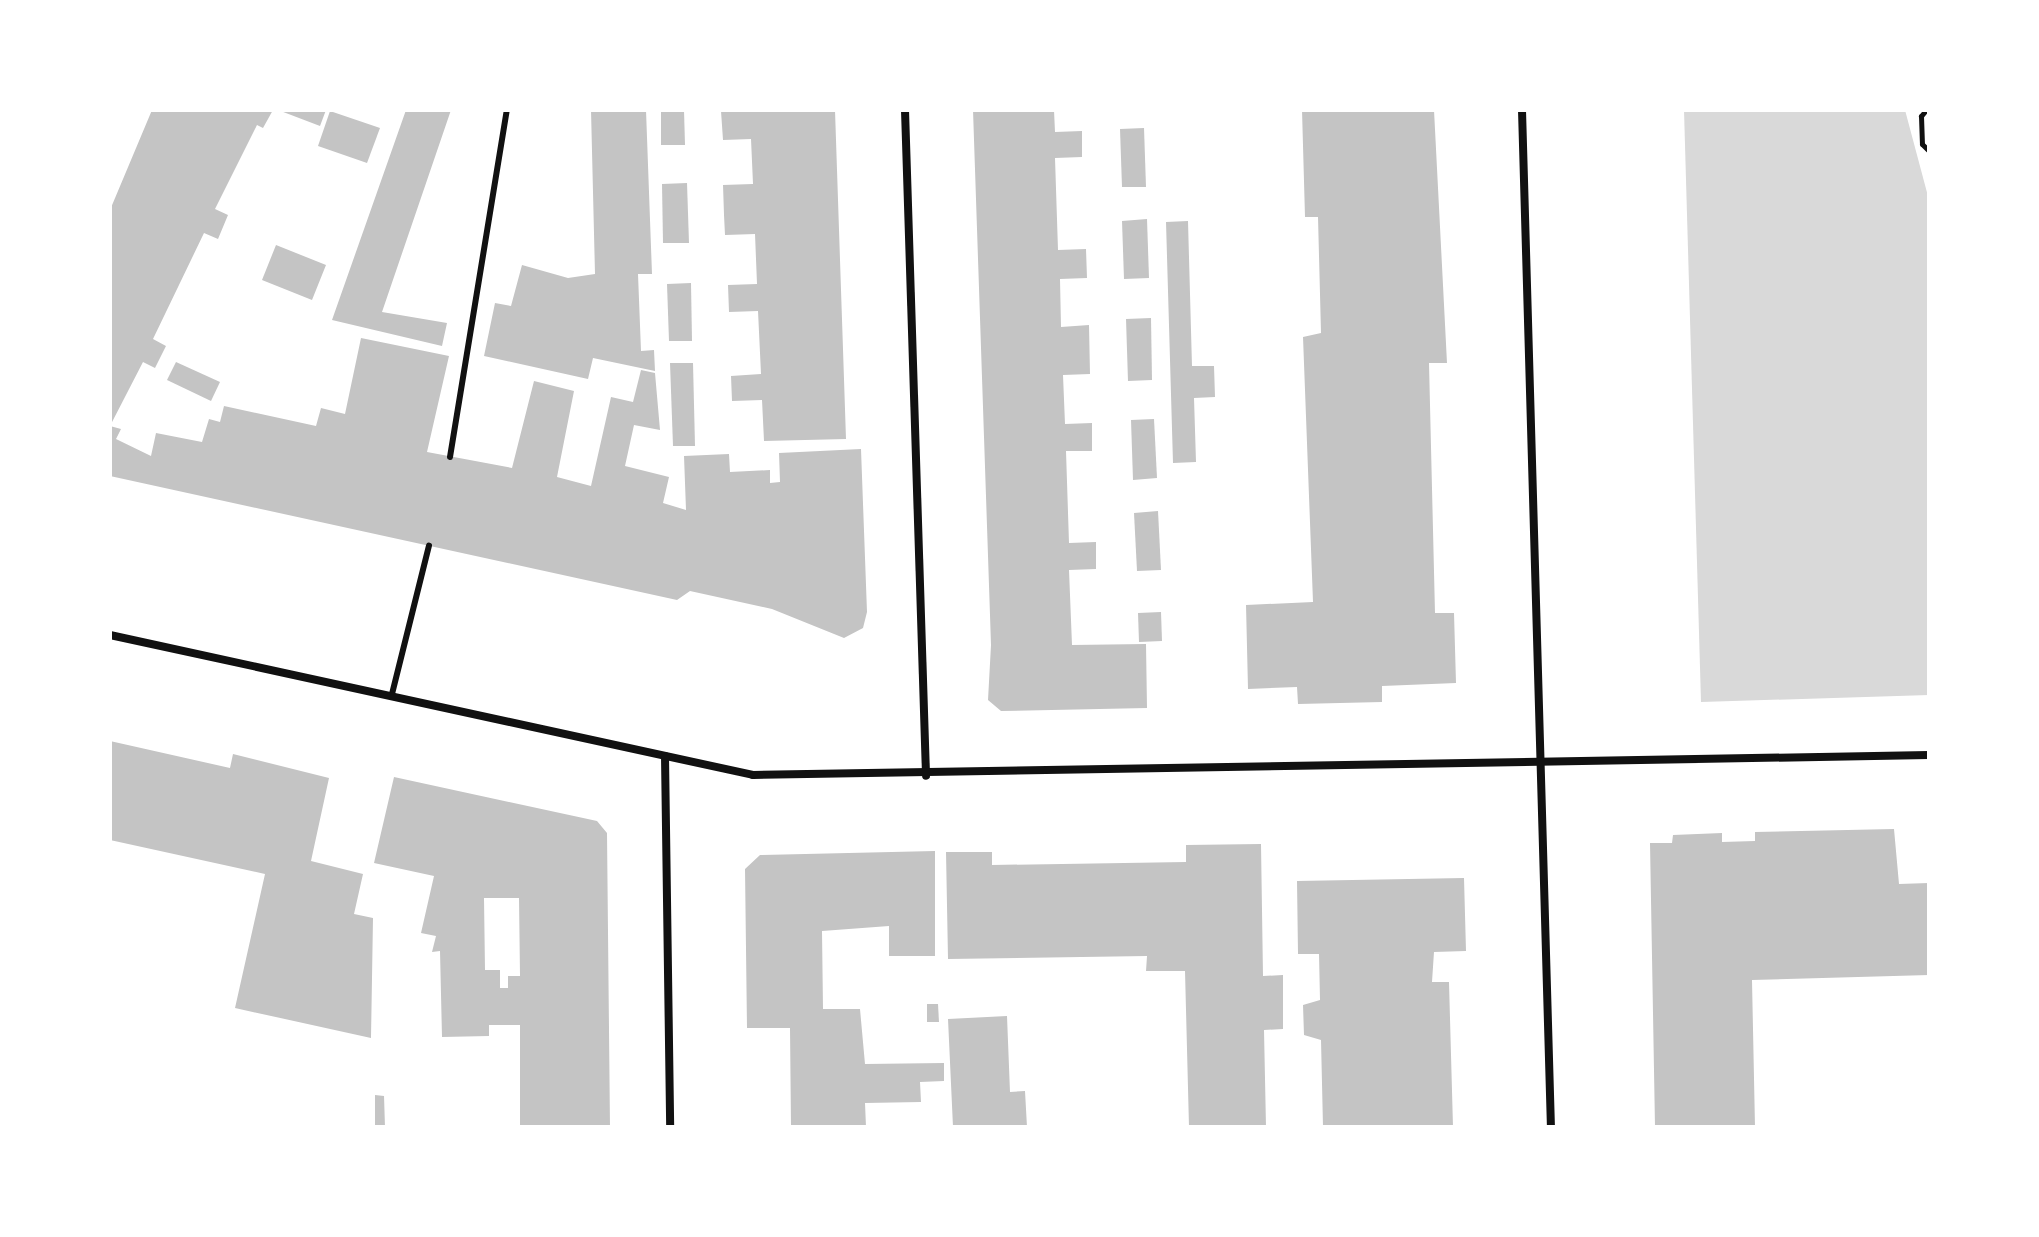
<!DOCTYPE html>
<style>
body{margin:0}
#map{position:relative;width:2039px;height:1237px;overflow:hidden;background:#fff;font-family:"Golos Text",sans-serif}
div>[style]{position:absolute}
.water>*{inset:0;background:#d9d9d9}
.building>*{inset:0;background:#c4c4c4}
.path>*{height:5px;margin:-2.5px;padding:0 2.5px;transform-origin:2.5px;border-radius:2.5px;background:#111}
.service>*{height:6px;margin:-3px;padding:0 3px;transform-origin:3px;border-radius:3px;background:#111}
.minor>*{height:8px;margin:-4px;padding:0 4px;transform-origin:4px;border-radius:4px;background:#111}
span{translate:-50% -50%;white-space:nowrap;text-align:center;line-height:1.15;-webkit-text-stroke:6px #fff;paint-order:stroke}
.frame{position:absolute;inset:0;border:112px solid #fff;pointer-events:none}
</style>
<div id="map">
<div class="water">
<i style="clip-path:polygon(1684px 110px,1905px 110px,1929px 200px,1929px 695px,1701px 702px)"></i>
</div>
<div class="building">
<i style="clip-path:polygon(152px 110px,273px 110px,263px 128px,257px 125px,215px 209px,228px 215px,218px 239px,204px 233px,153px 339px,166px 346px,155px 368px,143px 362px,110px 426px,110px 210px)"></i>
<i style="clip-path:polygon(278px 110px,326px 110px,320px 126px)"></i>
<i style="clip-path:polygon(406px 110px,451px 110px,382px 312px,447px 323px,442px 346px,332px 320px)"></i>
<i style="clip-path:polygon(591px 110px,646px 110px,652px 274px,638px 274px,641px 351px,654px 350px,655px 371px,593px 358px,588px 379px,484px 356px,495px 303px,511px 306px,522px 265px,568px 278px,595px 274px)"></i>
<i style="clip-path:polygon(661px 110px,684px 110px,685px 145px,661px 145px)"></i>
<i style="clip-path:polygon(835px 110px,846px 439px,764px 441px,762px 400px,732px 401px,731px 376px,761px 374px,758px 311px,729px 312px,728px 285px,757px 284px,755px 234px,725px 235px,724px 215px,723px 185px,753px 184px,751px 139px,723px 140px,721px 111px)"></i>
<i style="clip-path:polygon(973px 110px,1054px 110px,1055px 132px,1082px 131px,1082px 157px,1055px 158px,1058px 250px,1086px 249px,1087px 278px,1060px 279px,1061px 327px,1089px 325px,1090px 374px,1063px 375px,1065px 424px,1092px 423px,1092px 451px,1066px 451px,1069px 543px,1096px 542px,1096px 569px,1069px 570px,1072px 645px,1146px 644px,1147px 708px,1001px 711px,988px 700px,991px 645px)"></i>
<i style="clip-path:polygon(1302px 110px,1434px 110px,1447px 363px,1429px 363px,1435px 613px,1454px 613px,1456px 683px,1382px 686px,1382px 702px,1298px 704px,1297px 687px,1248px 689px,1246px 605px,1313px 602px,1303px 337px,1321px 333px,1318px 217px,1305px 217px)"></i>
<i style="clip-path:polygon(330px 111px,380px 128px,367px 163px,318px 146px)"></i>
<i style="clip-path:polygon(1144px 128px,1146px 187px,1122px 187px,1120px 129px)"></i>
<i style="clip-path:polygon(687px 183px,689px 243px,663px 243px,662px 184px)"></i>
<i style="clip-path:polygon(1147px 219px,1149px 278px,1124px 279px,1122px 221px)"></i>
<i style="clip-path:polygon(1188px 221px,1192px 366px,1214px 366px,1215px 397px,1194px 398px,1196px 462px,1173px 463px,1166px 222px)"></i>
<i style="clip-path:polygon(276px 245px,326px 265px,312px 300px,262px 280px)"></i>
<i style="clip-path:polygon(691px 283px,692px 341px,669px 341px,667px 284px)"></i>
<i style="clip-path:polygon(1151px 318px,1152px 380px,1128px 381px,1126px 319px)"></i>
<i style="clip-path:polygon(361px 338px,449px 356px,427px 452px,512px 468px,534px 381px,574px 391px,557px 477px,591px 486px,611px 397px,633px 402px,641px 370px,655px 373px,660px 430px,634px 425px,625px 466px,669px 477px,663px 503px,686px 510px,684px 456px,729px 454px,730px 472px,770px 470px,770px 483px,780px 482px,779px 453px,861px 449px,867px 612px,863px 628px,844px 638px,772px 609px,690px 591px,677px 600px,110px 476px,110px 426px,121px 429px,116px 439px,151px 456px,156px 433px,202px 442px,209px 419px,220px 422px,224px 406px,316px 426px,321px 408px,345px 414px)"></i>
<i style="clip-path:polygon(176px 362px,220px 382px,211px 401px,167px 380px)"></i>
<i style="clip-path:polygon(670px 363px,693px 363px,695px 446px,673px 446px)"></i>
<i style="clip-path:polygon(1154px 419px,1157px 478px,1133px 480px,1131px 420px)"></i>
<i style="clip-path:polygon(1158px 511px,1161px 570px,1137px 571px,1134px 513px)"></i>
<i style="clip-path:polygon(1161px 612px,1162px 641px,1139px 642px,1138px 613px)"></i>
<i style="clip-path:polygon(110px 741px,230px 768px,233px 754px,329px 778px,311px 861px,363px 874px,354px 914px,373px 918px,371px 1038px,235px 1008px,265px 874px,110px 840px)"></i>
<i style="clip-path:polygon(evenodd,394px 777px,597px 821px,607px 833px,610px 1127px,520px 1127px,520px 1025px,489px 1025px,489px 1036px,442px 1037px,440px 951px,432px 952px,436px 936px,421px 933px,434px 876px,374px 863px,394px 777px,484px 898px,519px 898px,520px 976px,508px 976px,508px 988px,500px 988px,500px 970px,485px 970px,484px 898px)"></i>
<i style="clip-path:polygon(1894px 829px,1899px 884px,1929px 883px,1929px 975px,1752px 980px,1755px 1127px,1655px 1127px,1650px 843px,1672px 843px,1673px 835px,1722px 833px,1722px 842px,1755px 841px,1755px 832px)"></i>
<i style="clip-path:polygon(1261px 844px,1263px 976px,1283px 975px,1283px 1029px,1264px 1030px,1266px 1127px,1189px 1127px,1185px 971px,1146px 971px,1147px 956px,948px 959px,946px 852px,992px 852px,992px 865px,1186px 862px,1186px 845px)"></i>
<i style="clip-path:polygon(935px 851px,935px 956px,889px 956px,889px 926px,822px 931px,823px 1009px,860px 1009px,865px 1064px,944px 1063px,944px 1081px,920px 1082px,921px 1102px,865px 1103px,866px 1127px,791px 1127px,790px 1028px,747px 1028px,745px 869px,760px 855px)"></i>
<i style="clip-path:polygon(1464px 878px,1466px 951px,1434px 952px,1432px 982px,1449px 982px,1453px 1127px,1323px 1127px,1321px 1040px,1304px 1035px,1303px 1005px,1320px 1000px,1319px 954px,1298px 954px,1297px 881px)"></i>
<i style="clip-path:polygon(927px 1004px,938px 1004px,939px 1022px,927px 1022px)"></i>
<i style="clip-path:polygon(1007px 1016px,1010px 1092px,1025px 1091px,1027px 1127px,953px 1127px,948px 1019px)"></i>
<i style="clip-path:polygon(375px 1095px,384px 1096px,385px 1127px,375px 1127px)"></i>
</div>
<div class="path">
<i style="left:1926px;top:110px;width:8px;rotate:130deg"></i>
<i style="left:1921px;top:116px;width:28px;rotate:88deg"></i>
<i style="left:1922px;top:144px;width:10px;rotate:45deg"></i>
</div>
<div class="service">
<i style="left:450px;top:457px;width:352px;rotate:-80.7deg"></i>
<i style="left:392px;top:694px;width:153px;rotate:-76deg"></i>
</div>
<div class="minor">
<i style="left:905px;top:110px;width:666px;rotate:88.19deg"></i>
<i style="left:1522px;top:110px;width:1017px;rotate:88.37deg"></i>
<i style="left:110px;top:635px;width:658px;rotate:12.28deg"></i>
<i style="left:753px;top:775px;width:1176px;rotate:-0.97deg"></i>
<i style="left:665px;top:756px;width:371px;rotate:89.2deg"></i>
</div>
<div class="frame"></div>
</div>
